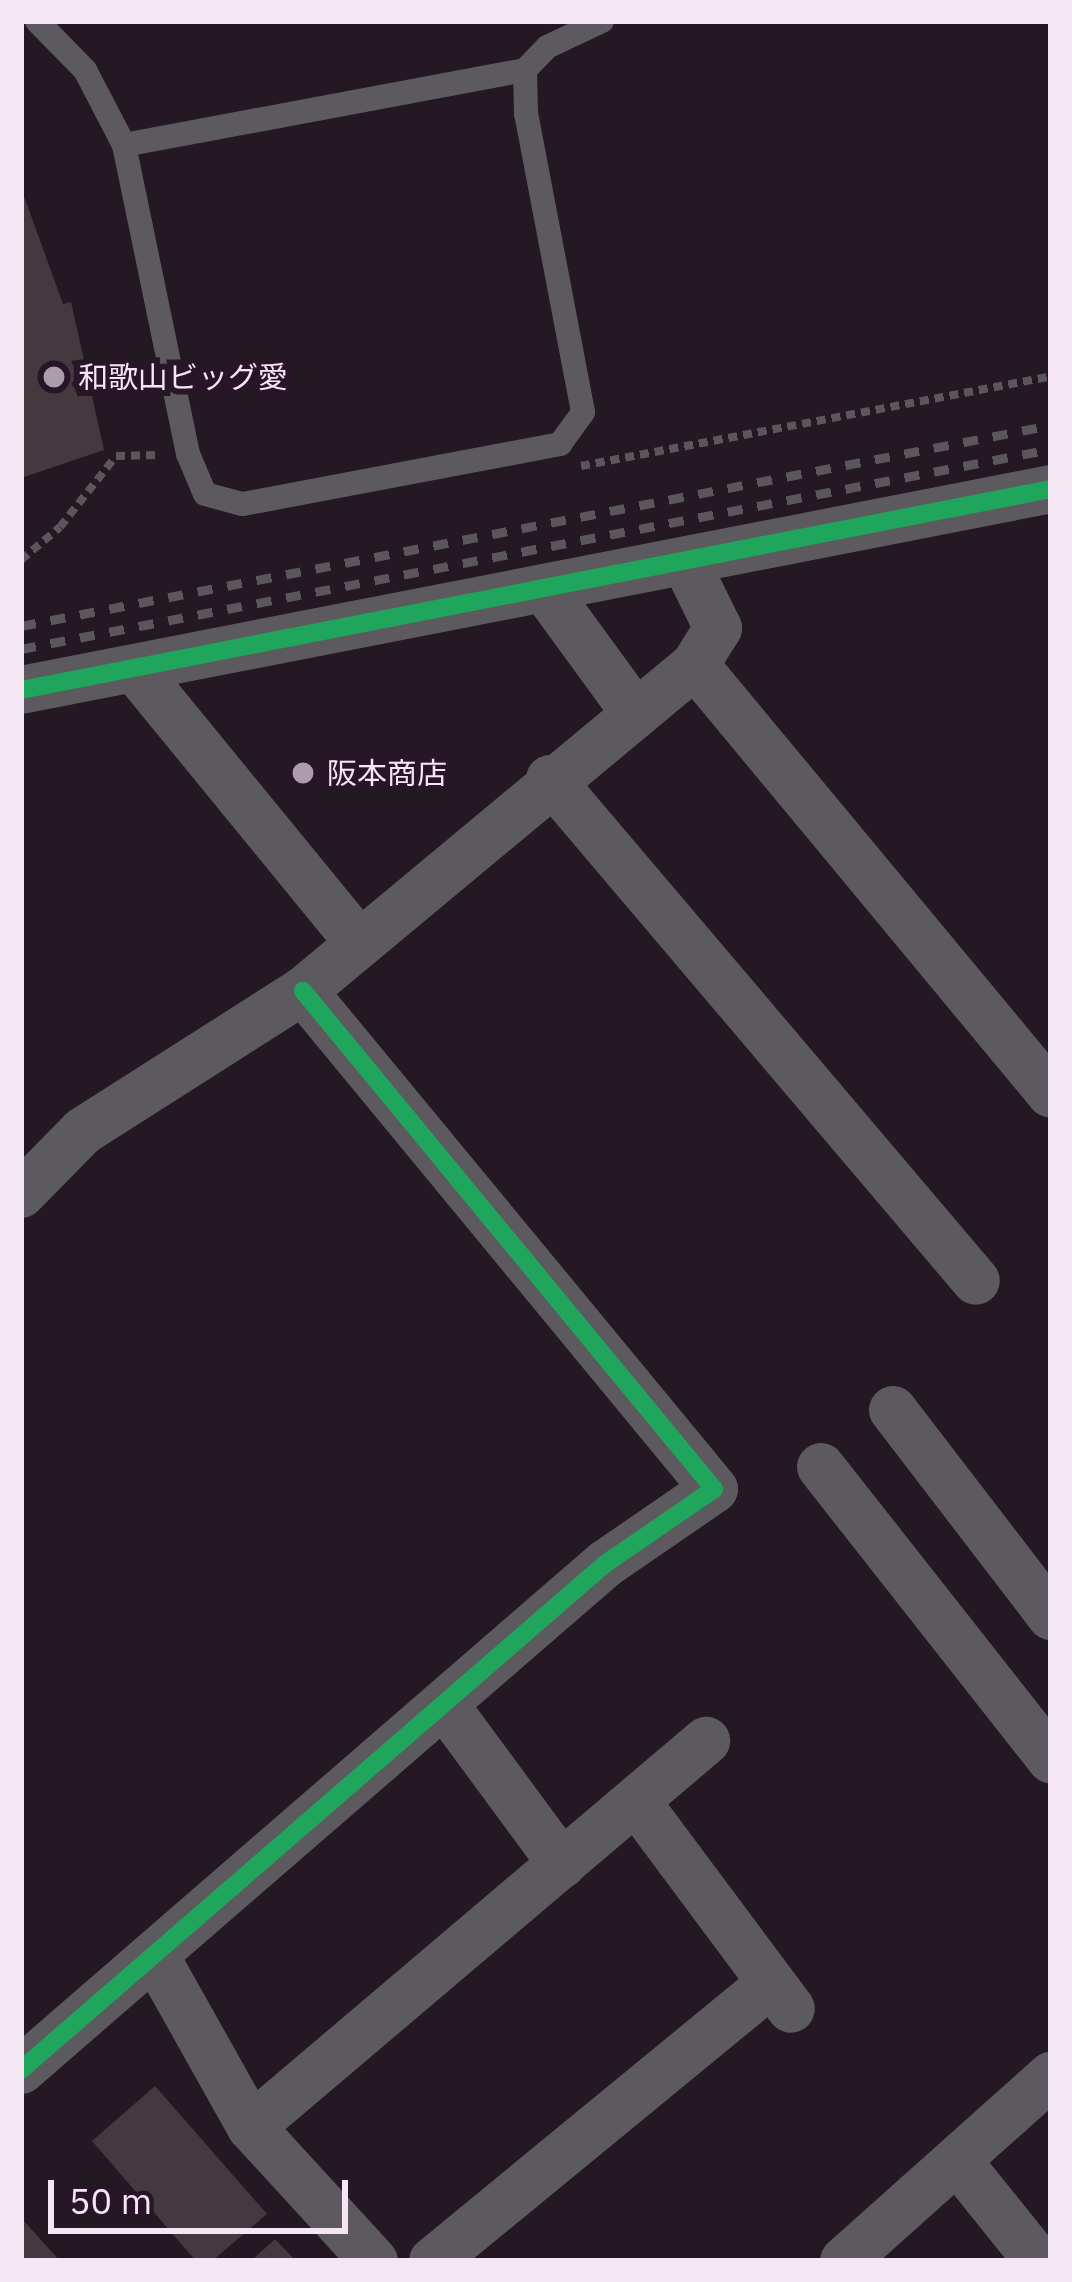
<!DOCTYPE html>
<meta charset="utf-8">
<style>
body{margin:0}
#map{position:relative;width:1072px;height:2282px;overflow:hidden;background:#241923;font-family:"IBM Plex Sans","Noto Sans JP",sans-serif}
div>[style]{position:absolute}
.building>*{inset:0;background:#44393f}
.path>*{height:8px;margin-top:-4px;transform-origin:0;background:repeating-linear-gradient(90deg,#5b555c 0 9px,transparent 0 15px)}
.service>*{height:24px;margin:-12px;padding:0 12px;transform-origin:12px;border-radius:12px;background:#5c5a5e}
.minor>*{height:48px;margin:-24px;padding:0 24px;transform-origin:24px;border-radius:24px;background:#5c5a5e}
.rail>*{height:9px;margin-top:-4.5px;transform-origin:0;background:repeating-linear-gradient(90deg,#5b555c 0 15px,transparent 0 30px)}
.cycleway>*{height:18px;margin:-9px;padding:0 9px;transform-origin:9px;border-radius:9px;background:#20a55d}
.dots>*{width:33px;height:33px;translate:-50% -50%;box-sizing:border-box;border:6px solid #281527;border-radius:50%}
span{translate:-50% -50%;white-space:nowrap;text-align:center;line-height:1.15;-webkit-text-stroke:12px #281527;paint-order:stroke}
.poi-label{font-size:30px;color:#f4e6f2}
.left{translate:0 -50%;text-align:left}
.frame{position:absolute;inset:0;border:24px solid #f4e6f2;pointer-events:none}
.scale{position:absolute;left:48px;top:2180px;width:300px;height:54px;box-sizing:border-box;border:6px solid #f4e6f2;border-top:0;padding-left:15px;font-size:36px;line-height:42px;white-space:nowrap;color:#f4e6f2;-webkit-text-stroke:9px #281527;paint-order:stroke}
</style>
<div id="map">
<div class="building">
<i style="clip-path:polygon(21px 188px,63px 304px,71px 302px,104px 450px,21px 478px)"></i>
<i style="clip-path:polygon(155px 2086px,267px 2214px,212px 2261px,196px 2261px,92px 2141px)"></i>
<i style="clip-path:polygon(23px 2220px,60px 2261px,21px 2261px)"></i>
<i style="clip-path:polygon(275px 2239px,296px 2261px,251px 2261px)"></i>
</div>
<div class="path">
<i style="left:581px;top:466px;width:479px;rotate:-10.8deg"></i>
<i style="left:21px;top:560px;width:51px;rotate:-40.2deg"></i>
<i style="left:60px;top:527px;width:90px;rotate:-51.7deg"></i>
<i style="left:116px;top:456px;width:42px;rotate:-1.4deg"></i>
</div>
<div class="service">
<i style="left:37px;top:21px;width:69px;rotate:45.6deg"></i>
<i style="left:85px;top:70px;width:85px;rotate:62.5deg"></i>
<i style="left:124px;top:145px;width:316px;rotate:78.3deg"></i>
<i style="left:188px;top:454px;width:43px;rotate:67deg"></i>
<i style="left:205px;top:494px;width:39px;rotate:15deg"></i>
<i style="left:243px;top:504px;width:323px;rotate:-10.7deg"></i>
<i style="left:560px;top:444px;width:39px;rotate:-54deg"></i>
<i style="left:583px;top:412px;width:303px;rotate:-100.8deg"></i>
<i style="left:526px;top:114px;width:44px;rotate:-91.3deg"></i>
<i style="left:525px;top:70px;width:32px;rotate:-46deg"></i>
<i style="left:547px;top:47px;width:61px;rotate:-25.3deg"></i>
<i style="left:124px;top:145px;width:408px;rotate:-10.6deg"></i>
</div>
<div class="minor">
<i style="left:685px;top:561px;width:75px;rotate:63.8deg"></i>
<i style="left:718px;top:628px;width:44px;rotate:121.9deg"></i>
<i style="left:695px;top:665px;width:557px;rotate:50.31deg"></i>
<i style="left:544px;top:588px;width:155px;rotate:53.9deg"></i>
<i style="left:135px;top:669px;width:354px;rotate:50.7deg"></i>
<i style="left:21px;top:690px;width:1049px;rotate:-11.04deg"></i>
<i style="left:550px;top:779px;width:658px;rotate:49.68deg"></i>
<i style="left:21px;top:1194px;width:88px;rotate:-45.5deg"></i>
<i style="left:83px;top:1131px;width:261px;rotate:-32.5deg"></i>
<i style="left:303px;top:991px;width:510px;rotate:-39.75deg"></i>
<i style="left:893px;top:1410px;width:260px;rotate:52.5deg"></i>
<i style="left:821px;top:1467px;width:372px;rotate:51.8deg"></i>
<i style="left:444px;top:1704px;width:199px;rotate:53.6deg"></i>
<i style="left:636px;top:1801px;width:259px;rotate:53.3deg"></i>
<i style="left:155px;top:1956px;width:196px;rotate:60.7deg"></i>
<i style="left:251px;top:2127px;width:182px;rotate:47.5deg"></i>
<i style="left:21px;top:2070px;width:773px;rotate:-40.91deg"></i>
<i style="left:605px;top:1564px;width:132px;rotate:-34.5deg"></i>
<i style="left:714px;top:1489px;width:646px;rotate:-129.53deg"></i>
<i style="left:251px;top:2127px;width:597px;rotate:-40.31deg"></i>
<i style="left:960px;top:2164px;width:124px;rotate:51.2deg"></i>
<i style="left:433px;top:2261px;width:438px;rotate:-39.4deg"></i>
<i style="left:844px;top:2261px;width:278px;rotate:-41.8deg"></i>
</div>
<div class="rail">
<i style="left:21px;top:626px;width:1049px;rotate:-11.04deg"></i>
<i style="left:21px;top:649px;width:1049px;rotate:-10.99deg"></i>
</div>
<div class="cycleway">
<i style="left:21px;top:690px;width:1049px;rotate:-11.04deg"></i>
<i style="left:21px;top:2070px;width:773px;rotate:-40.91deg"></i>
<i style="left:605px;top:1564px;width:132px;rotate:-34.5deg"></i>
<i style="left:714px;top:1489px;width:646px;rotate:-129.53deg"></i>
</div>
<div class="dots">
<i style="left:54px;top:377px;background:#ab9eaa"></i>
<i style="left:303px;top:773px;background:#ab9eaa"></i>
</div>
<div class="poi-label">
<span class="left" style="left:78px;top:377px">和歌山ビッグ愛</span>
<span class="left" style="left:327px;top:773px">阪本商店</span>
</div>
<div class="frame"></div>
<div class="scale">50 m</div>
</div>
